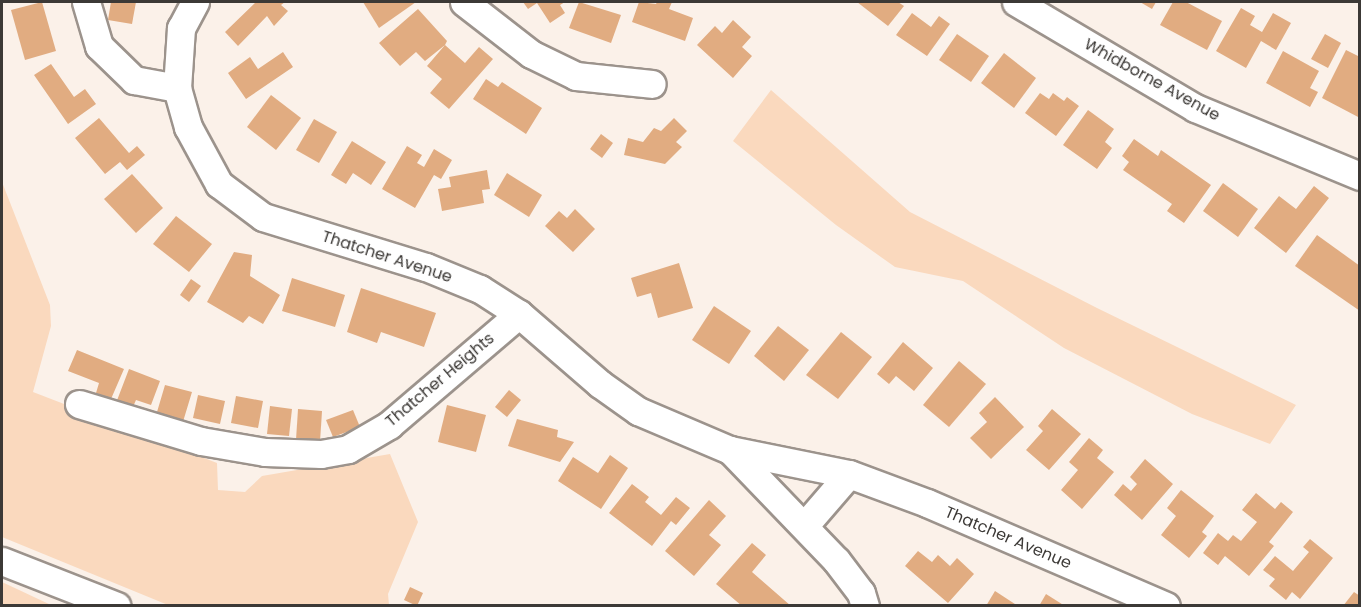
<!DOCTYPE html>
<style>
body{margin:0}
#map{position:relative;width:1361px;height:607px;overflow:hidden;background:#fbf1e9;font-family:Poppins,sans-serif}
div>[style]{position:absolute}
.green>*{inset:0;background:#fad9be}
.building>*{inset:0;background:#e1ac81}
.roads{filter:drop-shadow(2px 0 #9c938c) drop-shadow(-2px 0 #9c938c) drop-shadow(0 2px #9c938c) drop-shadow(0 -2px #9c938c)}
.minor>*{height:27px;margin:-13.5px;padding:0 13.5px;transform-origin:13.5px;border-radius:13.5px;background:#fff}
span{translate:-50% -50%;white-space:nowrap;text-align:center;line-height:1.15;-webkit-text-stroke:4.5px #fff;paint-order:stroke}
.street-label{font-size:16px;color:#3c3936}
.frame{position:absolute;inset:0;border:3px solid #3c3936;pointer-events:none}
</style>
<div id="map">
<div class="green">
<i style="clip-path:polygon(771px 90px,910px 212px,1097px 308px,1296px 405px,1270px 444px,1192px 414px,1064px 348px,963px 281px,895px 267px,836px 225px,733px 141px)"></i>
<i style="clip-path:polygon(2px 182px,50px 305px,51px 326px,33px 392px,217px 463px,218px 490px,245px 492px,262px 476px,390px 454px,418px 522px,388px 594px,389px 605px,168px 605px,2px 537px)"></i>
<i style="clip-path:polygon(2px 582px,51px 605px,2px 605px)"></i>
</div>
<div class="building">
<i style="clip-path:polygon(42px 2px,56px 51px,25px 60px,11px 10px)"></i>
<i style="clip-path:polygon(111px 2px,136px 2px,132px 24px,108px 20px)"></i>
<i style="clip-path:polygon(256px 2px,285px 2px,281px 5px,288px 11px,274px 26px,267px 16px,238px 46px,225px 32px)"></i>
<i style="clip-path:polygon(363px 2px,416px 2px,379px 28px)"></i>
<i style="clip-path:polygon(523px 2px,565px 2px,560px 5px,565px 13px,550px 23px,537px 3px,528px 9px)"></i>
<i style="clip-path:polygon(579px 2px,621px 15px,611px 43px,569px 28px)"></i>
<i style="clip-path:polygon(639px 2px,656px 4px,657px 2px,672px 2px,669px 9px,693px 18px,685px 41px,632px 22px)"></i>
<i style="clip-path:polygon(857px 2px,898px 2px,904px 6px,888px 26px)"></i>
<i style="clip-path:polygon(1140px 2px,1156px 2px,1152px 9px)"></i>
<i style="clip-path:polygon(1173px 2px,1186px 2px,1222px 21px,1207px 50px,1160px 25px)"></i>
<i style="clip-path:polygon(1241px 8px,1255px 16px,1250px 25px,1262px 32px,1273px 13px,1291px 23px,1276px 50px,1261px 41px,1246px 68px,1216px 51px)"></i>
<i style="clip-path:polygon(418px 9px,447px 41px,445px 45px,465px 63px,479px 47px,493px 59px,449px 109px,430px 93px,442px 79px,427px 66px,445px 45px,425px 61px,416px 52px,400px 66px,379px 43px)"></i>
<i style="clip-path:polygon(912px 13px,931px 27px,939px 16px,950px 24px,927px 56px,896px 35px)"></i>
<i style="clip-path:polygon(733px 20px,751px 37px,742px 47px,752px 56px,733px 78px,697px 45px,715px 26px,722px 33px)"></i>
<i style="clip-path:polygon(957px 34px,989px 56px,971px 82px,939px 60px)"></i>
<i style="clip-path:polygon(1325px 34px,1341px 43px,1328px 68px,1311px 59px)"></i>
<i style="clip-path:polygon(1346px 50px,1360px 57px,1360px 118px,1322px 98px)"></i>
<i style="clip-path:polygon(1283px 51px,1319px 71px,1310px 88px,1318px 92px,1310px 107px,1266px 83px)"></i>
<i style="clip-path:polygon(283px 52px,293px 67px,246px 99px,228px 73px,250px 57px,258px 69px)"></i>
<i style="clip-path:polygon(1004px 53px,1036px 78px,1014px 108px,981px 83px)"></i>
<i style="clip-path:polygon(51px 64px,74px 97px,85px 89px,96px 104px,68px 124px,34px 75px)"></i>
<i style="clip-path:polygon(486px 79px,498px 87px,502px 82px,542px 108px,526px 134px,473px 99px)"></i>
<i style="clip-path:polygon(1040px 93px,1049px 99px,1053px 93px,1064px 101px,1067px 97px,1079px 106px,1056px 136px,1025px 113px)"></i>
<i style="clip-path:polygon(271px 95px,301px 118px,276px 150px,247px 127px)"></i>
<i style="clip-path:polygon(1088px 110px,1114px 129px,1105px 142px,1112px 148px,1097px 169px,1063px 145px)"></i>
<i style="clip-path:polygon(99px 118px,129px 153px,137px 146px,145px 155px,127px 170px,120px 162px,105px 174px,75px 138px)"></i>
<i style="clip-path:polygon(674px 118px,687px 131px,676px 142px,682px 147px,665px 164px,624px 155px,628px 138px,643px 142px,654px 128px,661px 131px)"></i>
<i style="clip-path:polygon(314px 119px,337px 132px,319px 163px,296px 150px)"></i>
<i style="clip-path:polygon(601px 134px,613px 143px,602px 158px,590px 149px)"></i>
<i style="clip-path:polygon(1134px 139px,1158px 156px,1161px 150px,1211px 185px,1184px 223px,1167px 211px,1172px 204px,1123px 170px,1129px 162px,1122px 156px)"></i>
<i style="clip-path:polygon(352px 141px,386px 162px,371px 185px,353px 173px,346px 184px,331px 175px)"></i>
<i style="clip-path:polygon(407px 146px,422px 155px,417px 163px,424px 167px,434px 149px,452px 160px,441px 179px,434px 175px,415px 208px,382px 189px)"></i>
<i style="clip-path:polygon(487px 170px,490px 189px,482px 190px,484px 203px,442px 211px,438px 189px,451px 187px,449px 177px)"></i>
<i style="clip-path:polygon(507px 173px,542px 195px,529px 217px,494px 195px)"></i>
<i style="clip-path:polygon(132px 174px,163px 208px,136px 233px,104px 199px)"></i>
<i style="clip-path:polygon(1223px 183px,1258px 209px,1238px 237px,1203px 211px)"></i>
<i style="clip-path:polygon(1314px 186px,1329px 198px,1286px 253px,1254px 228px,1279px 196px,1296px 209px)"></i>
<i style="clip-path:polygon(575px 209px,595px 229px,573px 252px,545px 226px,559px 211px,567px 218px)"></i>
<i style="clip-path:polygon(176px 216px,212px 244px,189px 272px,153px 244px)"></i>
<i style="clip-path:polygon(1317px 235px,1360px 266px,1360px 311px,1295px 266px)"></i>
<i style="clip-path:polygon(234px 252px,252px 255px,250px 276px,280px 295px,263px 324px,249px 316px,243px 323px,207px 302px)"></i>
<i style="clip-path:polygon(679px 263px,693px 308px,658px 318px,651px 293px,637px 297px,631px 278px)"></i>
<i style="clip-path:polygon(292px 278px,345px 295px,335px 327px,282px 311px)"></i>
<i style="clip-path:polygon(191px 279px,201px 286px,189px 302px,180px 295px)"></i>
<i style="clip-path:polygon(361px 288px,436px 313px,424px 347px,381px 332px,377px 343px,347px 332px)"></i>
<i style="clip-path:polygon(714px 306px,751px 331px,729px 364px,692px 340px)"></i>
<i style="clip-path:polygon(778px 326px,809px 350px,784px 381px,754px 356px)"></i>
<i style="clip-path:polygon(841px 332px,872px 357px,838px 399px,806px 375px)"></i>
<i style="clip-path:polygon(903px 342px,933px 368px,914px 391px,896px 376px,889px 384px,877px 374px)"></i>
<i style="clip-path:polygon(77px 350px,124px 369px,111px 399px,96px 393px,99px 383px,68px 371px)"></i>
<i style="clip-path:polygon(959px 361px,986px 384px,949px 427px,923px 405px)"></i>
<i style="clip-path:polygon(129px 369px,160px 381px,151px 405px,136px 400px,132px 409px,116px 403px)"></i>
<i style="clip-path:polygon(165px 385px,192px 392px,182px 425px,165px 420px,166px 415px,157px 412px)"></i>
<i style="clip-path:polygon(509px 390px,521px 400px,507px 417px,495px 407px)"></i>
<i style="clip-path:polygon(198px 395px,225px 401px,220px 424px,193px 418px)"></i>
<i style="clip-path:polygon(236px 396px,263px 401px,258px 428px,231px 423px)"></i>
<i style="clip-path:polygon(995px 397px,1024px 427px,991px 459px,970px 438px,987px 422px,979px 413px)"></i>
<i style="clip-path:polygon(447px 405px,486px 415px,476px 452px,438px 442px)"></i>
<i style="clip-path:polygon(270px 406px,292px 409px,289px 436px,267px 434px)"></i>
<i style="clip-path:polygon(298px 409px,322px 411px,320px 442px,296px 440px)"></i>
<i style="clip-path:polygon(1052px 409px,1081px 434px,1049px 470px,1026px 450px,1043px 431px,1038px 426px)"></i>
<i style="clip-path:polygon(353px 410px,360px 427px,333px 437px,326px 420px)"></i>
<i style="clip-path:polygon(517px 419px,558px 430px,557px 437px,574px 442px,560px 462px,508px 446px)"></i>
<i style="clip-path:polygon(1089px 438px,1103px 450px,1097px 458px,1114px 472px,1082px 509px,1061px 490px,1078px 470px,1069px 462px)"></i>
<i style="clip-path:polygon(610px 455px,628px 468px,601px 509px,558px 481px,573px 457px,598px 473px)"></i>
<i style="clip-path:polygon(1145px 459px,1173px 484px,1142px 520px,1114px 495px,1123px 484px,1131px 491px,1137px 484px,1130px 477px)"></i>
<i style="clip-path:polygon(632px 484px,649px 497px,645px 502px,661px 515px,676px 497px,690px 508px,676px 525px,671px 521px,652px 546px,609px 513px)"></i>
<i style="clip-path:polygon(1181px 490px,1214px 516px,1202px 532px,1207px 536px,1189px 558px,1161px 535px,1176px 516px,1167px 508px)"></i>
<i style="clip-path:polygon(1256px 493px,1275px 509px,1281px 502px,1293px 512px,1269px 542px,1274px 546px,1249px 576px,1225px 556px,1218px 565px,1203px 553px,1218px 533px,1228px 541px,1233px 535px,1241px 541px,1257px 522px,1242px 510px)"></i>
<i style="clip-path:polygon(709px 500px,726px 516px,709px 535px,721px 545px,694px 576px,665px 551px)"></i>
<i style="clip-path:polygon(1310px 539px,1333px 558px,1300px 599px,1292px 592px,1286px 600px,1269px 586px,1275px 579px,1263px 570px,1275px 556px,1293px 571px,1309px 552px,1303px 547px)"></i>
<i style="clip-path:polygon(752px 543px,766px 555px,752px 572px,791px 606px,742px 606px,716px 584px)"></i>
<i style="clip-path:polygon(918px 551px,932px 562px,938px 555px,950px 566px,957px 558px,974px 574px,948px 603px,905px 566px)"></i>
<i style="clip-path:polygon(410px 587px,423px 593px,417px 606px,404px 600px)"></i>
<i style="clip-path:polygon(995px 591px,1018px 606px,986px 606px)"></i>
<i style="clip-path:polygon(1354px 592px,1360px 596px,1360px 606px,1343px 606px)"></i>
<i style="clip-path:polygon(1046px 594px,1065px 606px,1039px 606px)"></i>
</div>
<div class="roads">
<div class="minor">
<i style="left:86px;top:2px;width:46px;rotate:73.5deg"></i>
<i style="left:99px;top:46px;width:49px;rotate:44.2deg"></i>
<i style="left:134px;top:80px;width:44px;rotate:10.5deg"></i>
<i style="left:195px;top:2px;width:30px;rotate:118deg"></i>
<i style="left:181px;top:28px;width:60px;rotate:93.8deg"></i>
<i style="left:177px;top:88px;width:41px;rotate:74.2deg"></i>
<i style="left:188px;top:127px;width:65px;rotate:61.5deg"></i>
<i style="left:219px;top:184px;width:55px;rotate:36.9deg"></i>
<i style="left:263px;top:217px;width:170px;rotate:17.1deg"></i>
<i style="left:426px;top:267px;width:58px;rotate:22.2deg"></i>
<i style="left:480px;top:289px;width:46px;rotate:32.7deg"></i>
<i style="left:519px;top:314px;width:107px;rotate:40.8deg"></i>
<i style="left:600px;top:384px;width:47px;rotate:35.4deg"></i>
<i style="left:638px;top:411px;width:100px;rotate:23deg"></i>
<i style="left:730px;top:450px;width:121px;rotate:11.4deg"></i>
<i style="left:849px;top:474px;width:83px;rotate:20.4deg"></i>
<i style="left:927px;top:503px;width:260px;rotate:23.3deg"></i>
<i style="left:464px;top:2px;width:85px;rotate:37.8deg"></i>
<i style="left:531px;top:54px;width:50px;rotate:26.1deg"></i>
<i style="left:576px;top:76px;width:76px;rotate:6deg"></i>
<i style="left:1016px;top:2px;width:208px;rotate:30.6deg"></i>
<i style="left:1195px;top:108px;width:178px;rotate:22.4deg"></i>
<i style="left:79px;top:404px;width:127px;rotate:16.9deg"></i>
<i style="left:201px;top:441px;width:65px;rotate:9.8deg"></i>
<i style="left:265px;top:452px;width:56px;rotate:2deg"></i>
<i style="left:321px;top:454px;width:27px;rotate:-10deg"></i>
<i style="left:348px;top:449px;width:48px;rotate:-30.3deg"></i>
<i style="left:389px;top:425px;width:171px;rotate:-40.5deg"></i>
<i style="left:730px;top:450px;width:153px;rotate:46.1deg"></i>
<i style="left:836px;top:560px;width:41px;rotate:52.9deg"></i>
<i style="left:861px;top:593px;width:14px;rotate:73deg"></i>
<i style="left:805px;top:525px;width:67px;rotate:-49.2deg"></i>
<i style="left:2px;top:561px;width:123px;rotate:21.4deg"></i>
</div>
</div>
<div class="street-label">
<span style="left:1152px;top:80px;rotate:29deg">Whidborne Avenue</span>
<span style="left:387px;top:257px;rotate:18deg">Thatcher Avenue</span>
<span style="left:440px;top:380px;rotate:-40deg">Thatcher Heights</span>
<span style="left:1008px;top:538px;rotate:23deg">Thatcher Avenue</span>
</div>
<div class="frame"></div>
</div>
